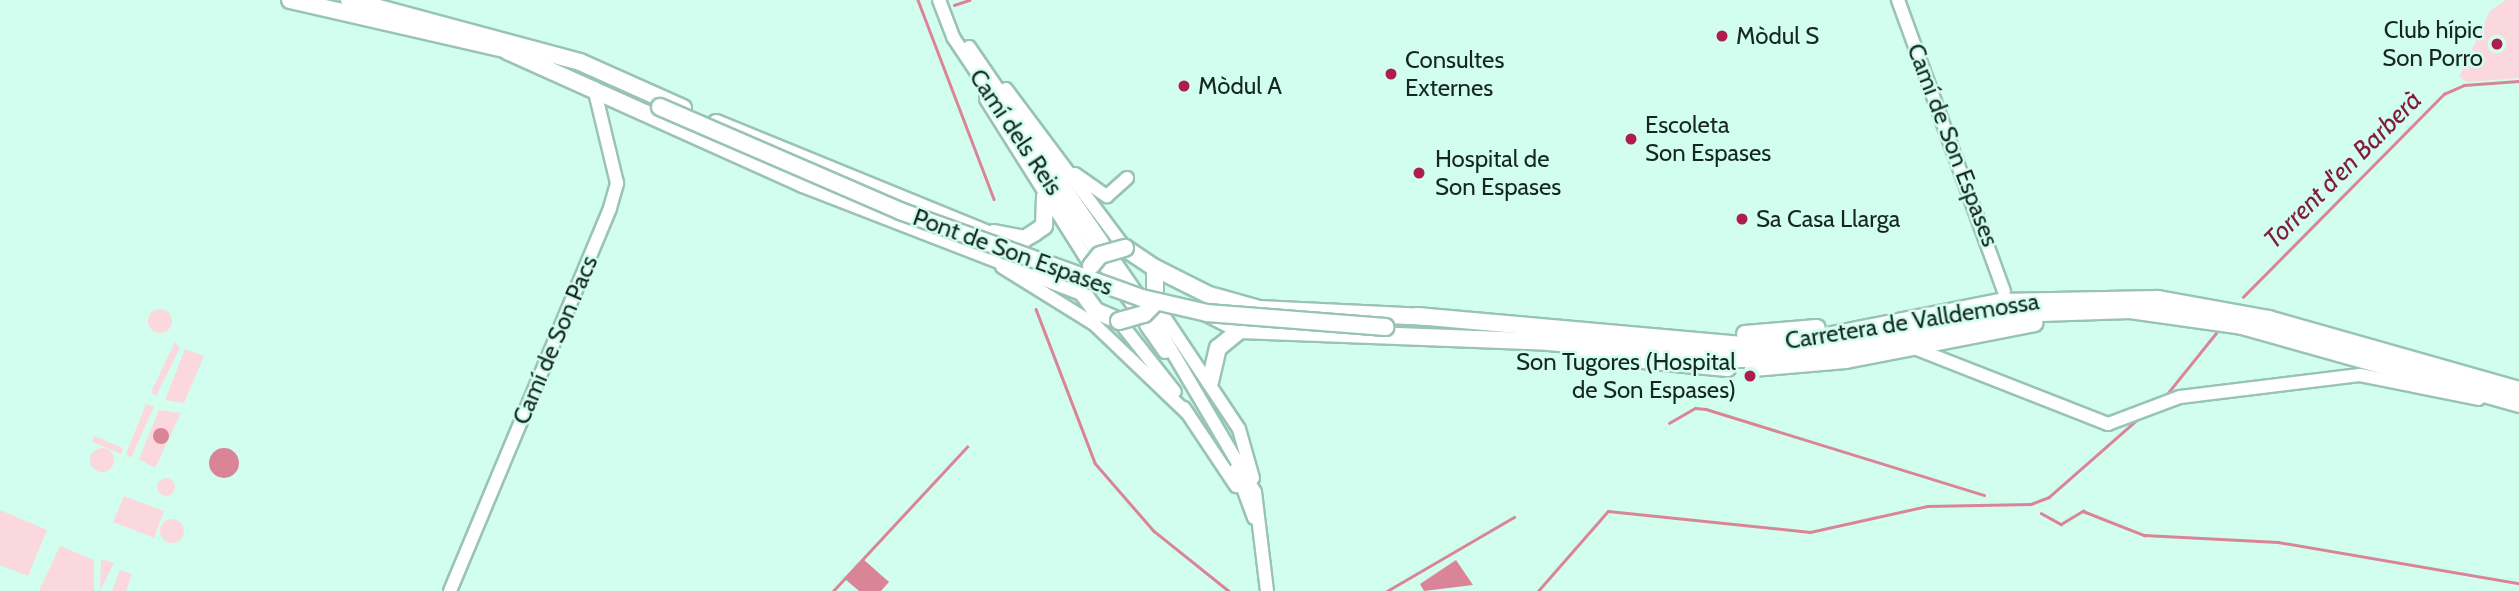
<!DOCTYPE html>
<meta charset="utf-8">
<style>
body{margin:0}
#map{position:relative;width:2519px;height:591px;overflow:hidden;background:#d2feef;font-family:Cabin,sans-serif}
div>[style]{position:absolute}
.green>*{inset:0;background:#fad8de}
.round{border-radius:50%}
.water>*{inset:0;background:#da8597}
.stream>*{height:2.5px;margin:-1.25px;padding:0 1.25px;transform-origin:1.25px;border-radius:1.25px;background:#da8597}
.roads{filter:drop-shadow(2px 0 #99c3b5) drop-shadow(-2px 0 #99c3b5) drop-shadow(0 2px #99c3b5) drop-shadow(0 -2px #99c3b5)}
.minor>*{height:12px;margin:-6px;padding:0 6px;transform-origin:6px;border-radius:6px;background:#fff}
.major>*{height:16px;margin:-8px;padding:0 8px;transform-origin:8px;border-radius:8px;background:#fff}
.bridges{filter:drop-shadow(2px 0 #99c3b5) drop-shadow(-2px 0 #99c3b5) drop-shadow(0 2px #99c3b5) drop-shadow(0 -2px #99c3b5)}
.major-bridge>*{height:16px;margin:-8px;padding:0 8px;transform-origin:8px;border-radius:8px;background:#fff}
.dots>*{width:19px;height:19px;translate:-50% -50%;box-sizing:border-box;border:4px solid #d2feef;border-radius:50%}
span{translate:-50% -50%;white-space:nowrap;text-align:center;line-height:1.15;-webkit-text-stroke:5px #d2feef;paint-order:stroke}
.poi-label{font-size:24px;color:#162722}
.right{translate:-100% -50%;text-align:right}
.left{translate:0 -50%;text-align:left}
.street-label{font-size:24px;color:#162722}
.water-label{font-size:26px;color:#821d3e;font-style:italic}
</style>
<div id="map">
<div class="green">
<i style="clip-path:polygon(2506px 0,2519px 0,2519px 78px,2467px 82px,2459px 77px,2490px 11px)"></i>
<i class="round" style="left:148px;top:309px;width:24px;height:24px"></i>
<i style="clip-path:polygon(175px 342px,180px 348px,156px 396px,151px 392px)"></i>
<i style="clip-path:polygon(185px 349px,204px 356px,184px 403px,165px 400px)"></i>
<i style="clip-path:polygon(146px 404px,154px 407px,131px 458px,126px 454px)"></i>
<i style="clip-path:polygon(159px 410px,181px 413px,155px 468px,139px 459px)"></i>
<i style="clip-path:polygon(94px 436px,123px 448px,121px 454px,92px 442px)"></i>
<i class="round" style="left:90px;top:448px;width:24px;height:24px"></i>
<i class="round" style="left:157px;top:478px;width:18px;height:18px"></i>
<i style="clip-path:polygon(124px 496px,164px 511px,154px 538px,113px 522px)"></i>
<i style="clip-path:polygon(0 510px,47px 530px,28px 576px,0 565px)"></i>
<i class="round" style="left:160px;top:519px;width:24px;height:24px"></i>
<i style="clip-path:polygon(60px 546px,94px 560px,94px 591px,39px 591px)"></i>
<i style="clip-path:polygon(101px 559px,114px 563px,100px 591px)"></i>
<i style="clip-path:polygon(120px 570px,132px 574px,126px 591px,112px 591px)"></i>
</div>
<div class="water">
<i class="round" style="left:153px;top:428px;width:16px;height:16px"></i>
<i class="round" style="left:209px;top:448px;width:30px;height:30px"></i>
<i style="clip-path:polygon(863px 559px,889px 582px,881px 591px,859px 591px,845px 579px)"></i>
<i style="clip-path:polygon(1456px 560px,1473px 585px,1424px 591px,1420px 584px)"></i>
</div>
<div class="stream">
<i style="left:918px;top:0;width:213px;rotate:69.1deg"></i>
<i style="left:954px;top:5px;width:16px;rotate:-18deg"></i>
<i style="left:2243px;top:297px;width:286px;rotate:-45.3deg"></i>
<i style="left:2444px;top:94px;width:22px;rotate:-24deg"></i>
<i style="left:2464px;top:85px;width:55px;rotate:-4.2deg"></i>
<i style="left:1036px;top:309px;width:165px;rotate:69deg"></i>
<i style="left:1095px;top:463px;width:90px;rotate:49.1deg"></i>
<i style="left:1154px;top:531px;width:96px;rotate:38.7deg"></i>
<i style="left:2163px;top:399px;width:85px;rotate:-51.2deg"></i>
<i style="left:1669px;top:423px;width:30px;rotate:-30deg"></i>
<i style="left:1695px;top:408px;width:11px;rotate:5deg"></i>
<i style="left:1706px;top:409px;width:291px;rotate:17.2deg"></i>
<i style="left:2041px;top:513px;width:23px;rotate:29deg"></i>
<i style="left:2061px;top:524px;width:26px;rotate:-31deg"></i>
<i style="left:2083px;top:511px;width:66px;rotate:21.5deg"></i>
<i style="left:2144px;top:535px;width:134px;rotate:3deg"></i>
<i style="left:2278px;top:542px;width:244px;rotate:9.7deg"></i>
<i style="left:833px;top:591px;width:197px;rotate:-47.1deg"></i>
<i style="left:1387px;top:591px;width:147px;rotate:-30.2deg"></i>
<i style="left:1538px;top:591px;width:106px;rotate:-48.8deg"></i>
<i style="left:1608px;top:511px;width:203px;rotate:5.9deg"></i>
<i style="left:1810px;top:532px;width:120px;rotate:-12.5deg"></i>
<i style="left:1927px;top:506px;width:104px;rotate:-1.1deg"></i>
<i style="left:2031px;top:504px;width:19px;rotate:-21deg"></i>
<i style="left:2049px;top:497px;width:120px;rotate:-41.3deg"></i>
</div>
<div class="roads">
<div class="minor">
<i style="left:939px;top:0;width:40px;rotate:69deg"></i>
<i style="left:953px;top:37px;width:255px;rotate:56.2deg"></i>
<i style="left:1898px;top:0;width:310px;rotate:70deg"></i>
<i style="left:969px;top:47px;width:237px;rotate:55.6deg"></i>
<i style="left:1006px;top:89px;width:199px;rotate:53.2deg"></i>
<i style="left:986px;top:99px;width:197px;rotate:57.8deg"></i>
<i style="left:1075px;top:174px;width:39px;rotate:35deg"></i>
<i style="left:1107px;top:196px;width:27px;rotate:-42deg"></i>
<i style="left:1113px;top:259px;width:47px;rotate:55.3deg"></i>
<i style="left:1104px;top:265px;width:54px;rotate:54deg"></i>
<i style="left:1002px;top:267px;width:108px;rotate:31.8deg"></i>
<i style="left:1094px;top:324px;width:129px;rotate:43.7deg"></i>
<i style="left:1155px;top:303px;width:151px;rotate:56.3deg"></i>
<i style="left:1239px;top:429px;width:51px;rotate:74.1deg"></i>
<i style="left:1153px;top:319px;width:201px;rotate:59.5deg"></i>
<i style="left:1255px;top:492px;width:100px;rotate:83.1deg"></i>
<i style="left:1119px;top:321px;width:90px;rotate:51.7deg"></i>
<i style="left:1146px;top:325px;width:33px;rotate:55deg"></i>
<i style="left:1909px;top:346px;width:214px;rotate:21.4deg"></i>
<i style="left:2108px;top:424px;width:77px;rotate:-20.6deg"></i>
<i style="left:2180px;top:397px;width:181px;rotate:-7deg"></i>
<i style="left:2360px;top:375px;width:121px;rotate:11.4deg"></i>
<i style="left:1184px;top:408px;width:94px;rotate:56.3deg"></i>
<i style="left:1236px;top:469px;width:52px;rotate:69.8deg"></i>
<i style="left:450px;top:591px;width:415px;rotate:-67.3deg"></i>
<i style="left:610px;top:208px;width:26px;rotate:-74deg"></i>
<i style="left:617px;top:183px;width:98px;rotate:-103.6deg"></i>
</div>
<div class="major">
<i style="left:290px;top:0;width:233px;rotate:12.9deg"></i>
<i style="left:349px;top:0;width:239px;rotate:15deg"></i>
<i style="left:580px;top:62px;width:113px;rotate:24.1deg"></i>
<i style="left:507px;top:51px;width:325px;rotate:24.2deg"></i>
<i style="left:803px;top:184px;width:299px;rotate:21.2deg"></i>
<i style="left:1082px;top:292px;width:24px;rotate:54deg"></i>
<i style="left:1096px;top:311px;width:25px;rotate:23deg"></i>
<i style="left:716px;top:123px;width:310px;rotate:22.2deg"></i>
<i style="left:994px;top:233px;width:31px;rotate:11deg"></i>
<i style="left:1024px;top:239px;width:12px;rotate:-31deg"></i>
<i style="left:1034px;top:233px;width:12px;rotate:-35deg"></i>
<i style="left:1044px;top:226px;width:30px;rotate:-88deg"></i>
<i style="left:1125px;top:248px;width:36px;rotate:34deg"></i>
<i style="left:1155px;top:268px;width:35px;rotate:90deg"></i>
<i style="left:1155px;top:268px;width:60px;rotate:26.6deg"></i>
<i style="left:1209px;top:295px;width:52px;rotate:15.6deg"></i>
<i style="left:1259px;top:309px;width:167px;rotate:2.7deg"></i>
<i style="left:1199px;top:309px;width:46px;rotate:27.1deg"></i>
<i style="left:1240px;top:330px;width:308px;rotate:2.2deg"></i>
<i style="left:1548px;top:342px;width:194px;rotate:5deg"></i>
<i style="left:1741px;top:359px;width:61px;rotate:-3.8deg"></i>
<i style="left:1802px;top:355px;width:213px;rotate:-11.1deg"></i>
<i style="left:2011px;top:314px;width:119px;rotate:-1.9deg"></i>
<i style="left:2130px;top:310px;width:113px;rotate:8.1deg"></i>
<i style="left:2242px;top:326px;width:288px;rotate:15.7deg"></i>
<i style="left:1417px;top:316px;width:329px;rotate:5.1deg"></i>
<i style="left:1745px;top:345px;width:51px;rotate:-3.4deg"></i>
<i style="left:1796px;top:342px;width:208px;rotate:-11.1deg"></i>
<i style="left:2000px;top:302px;width:158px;rotate:-1.1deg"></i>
<i style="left:2158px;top:299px;width:112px;rotate:10.3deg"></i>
<i style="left:2268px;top:319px;width:261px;rotate:15.8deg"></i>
<i style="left:1745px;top:334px;width:72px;rotate:-4.8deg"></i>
<i style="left:1579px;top:354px;width:149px;rotate:5.4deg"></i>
<i style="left:1753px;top:368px;width:93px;rotate:-4.9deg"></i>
<i style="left:1846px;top:360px;width:192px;rotate:-11.1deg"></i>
<i style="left:1210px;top:382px;width:35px;rotate:-77deg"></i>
<i style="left:1218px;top:348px;width:28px;rotate:-39deg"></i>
</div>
</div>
<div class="bridges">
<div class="major-bridge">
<i style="left:660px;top:107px;width:262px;rotate:23.4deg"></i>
<i style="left:900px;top:211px;width:257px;rotate:19.8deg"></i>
<i style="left:1142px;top:298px;width:67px;rotate:13deg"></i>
<i style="left:1207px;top:313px;width:179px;rotate:4.5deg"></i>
<i style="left:1091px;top:266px;width:14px;rotate:-51deg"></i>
<i style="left:1100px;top:255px;width:26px;rotate:-16deg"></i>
<i style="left:1119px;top:321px;width:26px;rotate:-16deg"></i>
<i style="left:1144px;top:314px;width:16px;rotate:-45deg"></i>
</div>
</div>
<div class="dots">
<i style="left:1722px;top:36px;background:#ae1d52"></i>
<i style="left:2497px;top:44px;background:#ae1d52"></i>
<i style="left:1391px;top:74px;background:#ae1d52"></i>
<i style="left:1184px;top:86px;background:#ae1d52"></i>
<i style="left:1631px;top:139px;background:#ae1d52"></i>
<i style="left:1419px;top:173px;background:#ae1d52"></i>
<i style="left:1742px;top:219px;background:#ae1d52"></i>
<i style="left:1750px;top:376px;background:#ae1d52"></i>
</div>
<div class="poi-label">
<span class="right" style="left:2483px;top:44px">Club hípic<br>Son Porro</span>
<span class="left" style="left:1736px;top:36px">Mòdul S</span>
<span class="left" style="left:1405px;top:74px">Consultes<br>Externes</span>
<span class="left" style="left:1198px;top:86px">Mòdul A</span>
<span class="left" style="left:1645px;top:139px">Escoleta<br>Son Espases</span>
<span class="left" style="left:1435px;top:173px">Hospital de<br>Son Espases</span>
<span class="left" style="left:1756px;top:219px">Sa Casa Llarga</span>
<span class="right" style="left:1736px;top:376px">Son Tugores (Hospital<br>de Son Espases)</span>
</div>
<div class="street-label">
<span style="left:1016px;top:132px;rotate:56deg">Camí dels Reis</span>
<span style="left:1953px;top:145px;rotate:69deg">Camí de Son Espases</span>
<span style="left:1013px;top:252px;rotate:20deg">Pont de Son Espases</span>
<span style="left:1912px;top:321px;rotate:-9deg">Carretera de Valldemossa</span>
<span style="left:555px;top:340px;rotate:-67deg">Camí de Son Pacs</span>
</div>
<div class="water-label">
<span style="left:2343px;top:170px;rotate:-45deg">Torrent d'en Barberà</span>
</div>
</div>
